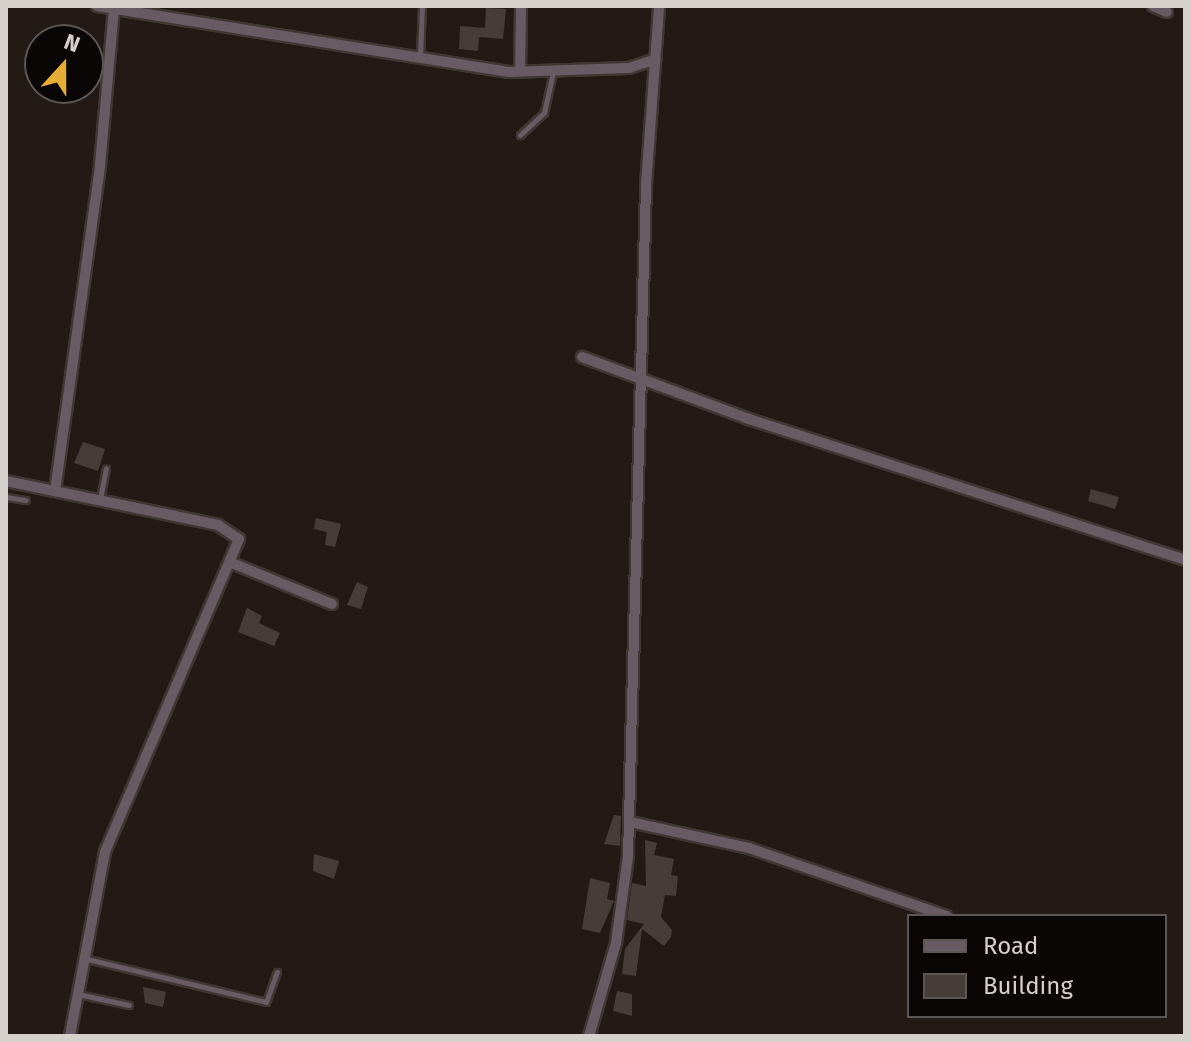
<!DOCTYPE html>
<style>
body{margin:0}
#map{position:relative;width:1191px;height:1042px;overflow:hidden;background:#231a16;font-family:"Fira Sans",sans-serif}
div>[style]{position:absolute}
.building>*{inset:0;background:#473d38}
.roads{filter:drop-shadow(2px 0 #403733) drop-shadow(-2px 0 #403733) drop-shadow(0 2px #403733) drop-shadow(0 -2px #403733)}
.service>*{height:5px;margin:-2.5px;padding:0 2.5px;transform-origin:2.5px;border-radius:2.5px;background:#695b63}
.minor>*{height:10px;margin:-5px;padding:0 5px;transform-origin:5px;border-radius:5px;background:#695b63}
span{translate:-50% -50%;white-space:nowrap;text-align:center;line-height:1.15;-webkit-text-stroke:6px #0a0605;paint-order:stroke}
.frame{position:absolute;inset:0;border:8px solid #d6d0cd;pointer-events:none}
.legend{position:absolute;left:907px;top:914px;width:260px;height:104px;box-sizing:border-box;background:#0a0605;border:2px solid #5c5755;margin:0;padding:10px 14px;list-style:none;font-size:24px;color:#d6d0cd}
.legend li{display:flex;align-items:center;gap:16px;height:40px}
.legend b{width:40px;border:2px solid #5c5755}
.north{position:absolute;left:24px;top:24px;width:80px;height:80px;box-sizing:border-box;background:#0a0605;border:2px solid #5c5755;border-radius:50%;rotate:21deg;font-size:22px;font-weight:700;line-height:32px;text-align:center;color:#d6d0cd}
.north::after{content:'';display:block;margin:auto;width:28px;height:36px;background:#e6ad36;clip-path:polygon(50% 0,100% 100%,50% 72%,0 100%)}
</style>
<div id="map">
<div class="building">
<i style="clip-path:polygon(486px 8px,506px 9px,503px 39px,479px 37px,478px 51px,459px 49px,460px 26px,485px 28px)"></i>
<i style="clip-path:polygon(83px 442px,105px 449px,98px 471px,74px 463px)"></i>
<i style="clip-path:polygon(1091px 489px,1119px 497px,1115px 509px,1088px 501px)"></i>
<i style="clip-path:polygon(316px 518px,341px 524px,335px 547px,325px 545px,327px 532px,314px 529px)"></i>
<i style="clip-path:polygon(357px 582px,368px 587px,361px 609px,347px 605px)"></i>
<i style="clip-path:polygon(247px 608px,262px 616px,259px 623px,280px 633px,274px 646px,238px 632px)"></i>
<i style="clip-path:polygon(614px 815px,621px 816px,620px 846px,604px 844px)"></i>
<i style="clip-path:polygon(645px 840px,657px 843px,654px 855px,674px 859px,671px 875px,678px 876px,676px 896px,665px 895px,661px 917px,672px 930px,671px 937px,664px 946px,642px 929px,636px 976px,622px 974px,625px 949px,644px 924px,627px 920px,632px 883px,646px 886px)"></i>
<i style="clip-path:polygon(314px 854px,339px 861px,334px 879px,313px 871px)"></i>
<i style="clip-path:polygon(590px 878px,610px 883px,607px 899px,614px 901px,600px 933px,582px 929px)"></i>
<i style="clip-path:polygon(143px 987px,166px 992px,163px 1007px,145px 1003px)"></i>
<i style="clip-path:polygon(617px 991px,632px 994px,632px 1016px,613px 1011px)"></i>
</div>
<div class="roads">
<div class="service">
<i style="left:420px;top:57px;width:51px;rotate:-87.8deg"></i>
<i style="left:520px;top:135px;width:33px;rotate:-43deg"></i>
<i style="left:544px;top:113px;width:42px;rotate:-77.6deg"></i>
<i style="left:6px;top:497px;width:20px;rotate:9deg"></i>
<i style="left:100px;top:499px;width:31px;rotate:-79deg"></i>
<i style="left:83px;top:958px;width:188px;rotate:13.5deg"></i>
<i style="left:266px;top:1002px;width:32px;rotate:-70deg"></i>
<i style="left:78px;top:994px;width:52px;rotate:12.2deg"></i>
</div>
<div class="minor">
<i style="left:97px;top:6px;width:417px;rotate:9.1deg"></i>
<i style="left:509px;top:72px;width:120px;rotate:-1.9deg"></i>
<i style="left:629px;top:68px;width:28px;rotate:-18deg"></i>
<i style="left:1153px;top:6px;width:15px;rotate:23deg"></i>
<i style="left:520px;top:71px;width:65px;rotate:-89.1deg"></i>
<i style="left:582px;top:357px;width:178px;rotate:20.4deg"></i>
<i style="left:749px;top:419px;width:458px;rotate:17.9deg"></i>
<i style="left:6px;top:481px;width:217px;rotate:11.7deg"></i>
<i style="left:218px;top:525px;width:25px;rotate:34deg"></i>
<i style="left:239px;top:539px;width:340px;rotate:113.2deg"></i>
<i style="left:105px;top:852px;width:187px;rotate:100.8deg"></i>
<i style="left:55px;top:491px;width:329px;rotate:-82.1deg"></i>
<i style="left:100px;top:165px;width:157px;rotate:-84.9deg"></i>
<i style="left:232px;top:563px;width:108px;rotate:22.3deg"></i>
<i style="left:630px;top:822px;width:122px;rotate:12.3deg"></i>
<i style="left:749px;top:848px;width:209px;rotate:19deg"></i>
<i style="left:589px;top:1036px;width:97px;rotate:-73.8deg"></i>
<i style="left:616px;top:943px;width:88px;rotate:-82.1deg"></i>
<i style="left:628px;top:856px;width:671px;rotate:-88.46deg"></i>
<i style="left:646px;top:185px;width:179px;rotate:-85.8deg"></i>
</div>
</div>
<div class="frame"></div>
<ul class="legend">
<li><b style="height:10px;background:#695b63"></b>Road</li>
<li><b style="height:22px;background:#473d38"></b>Building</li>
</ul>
<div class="north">N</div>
</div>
